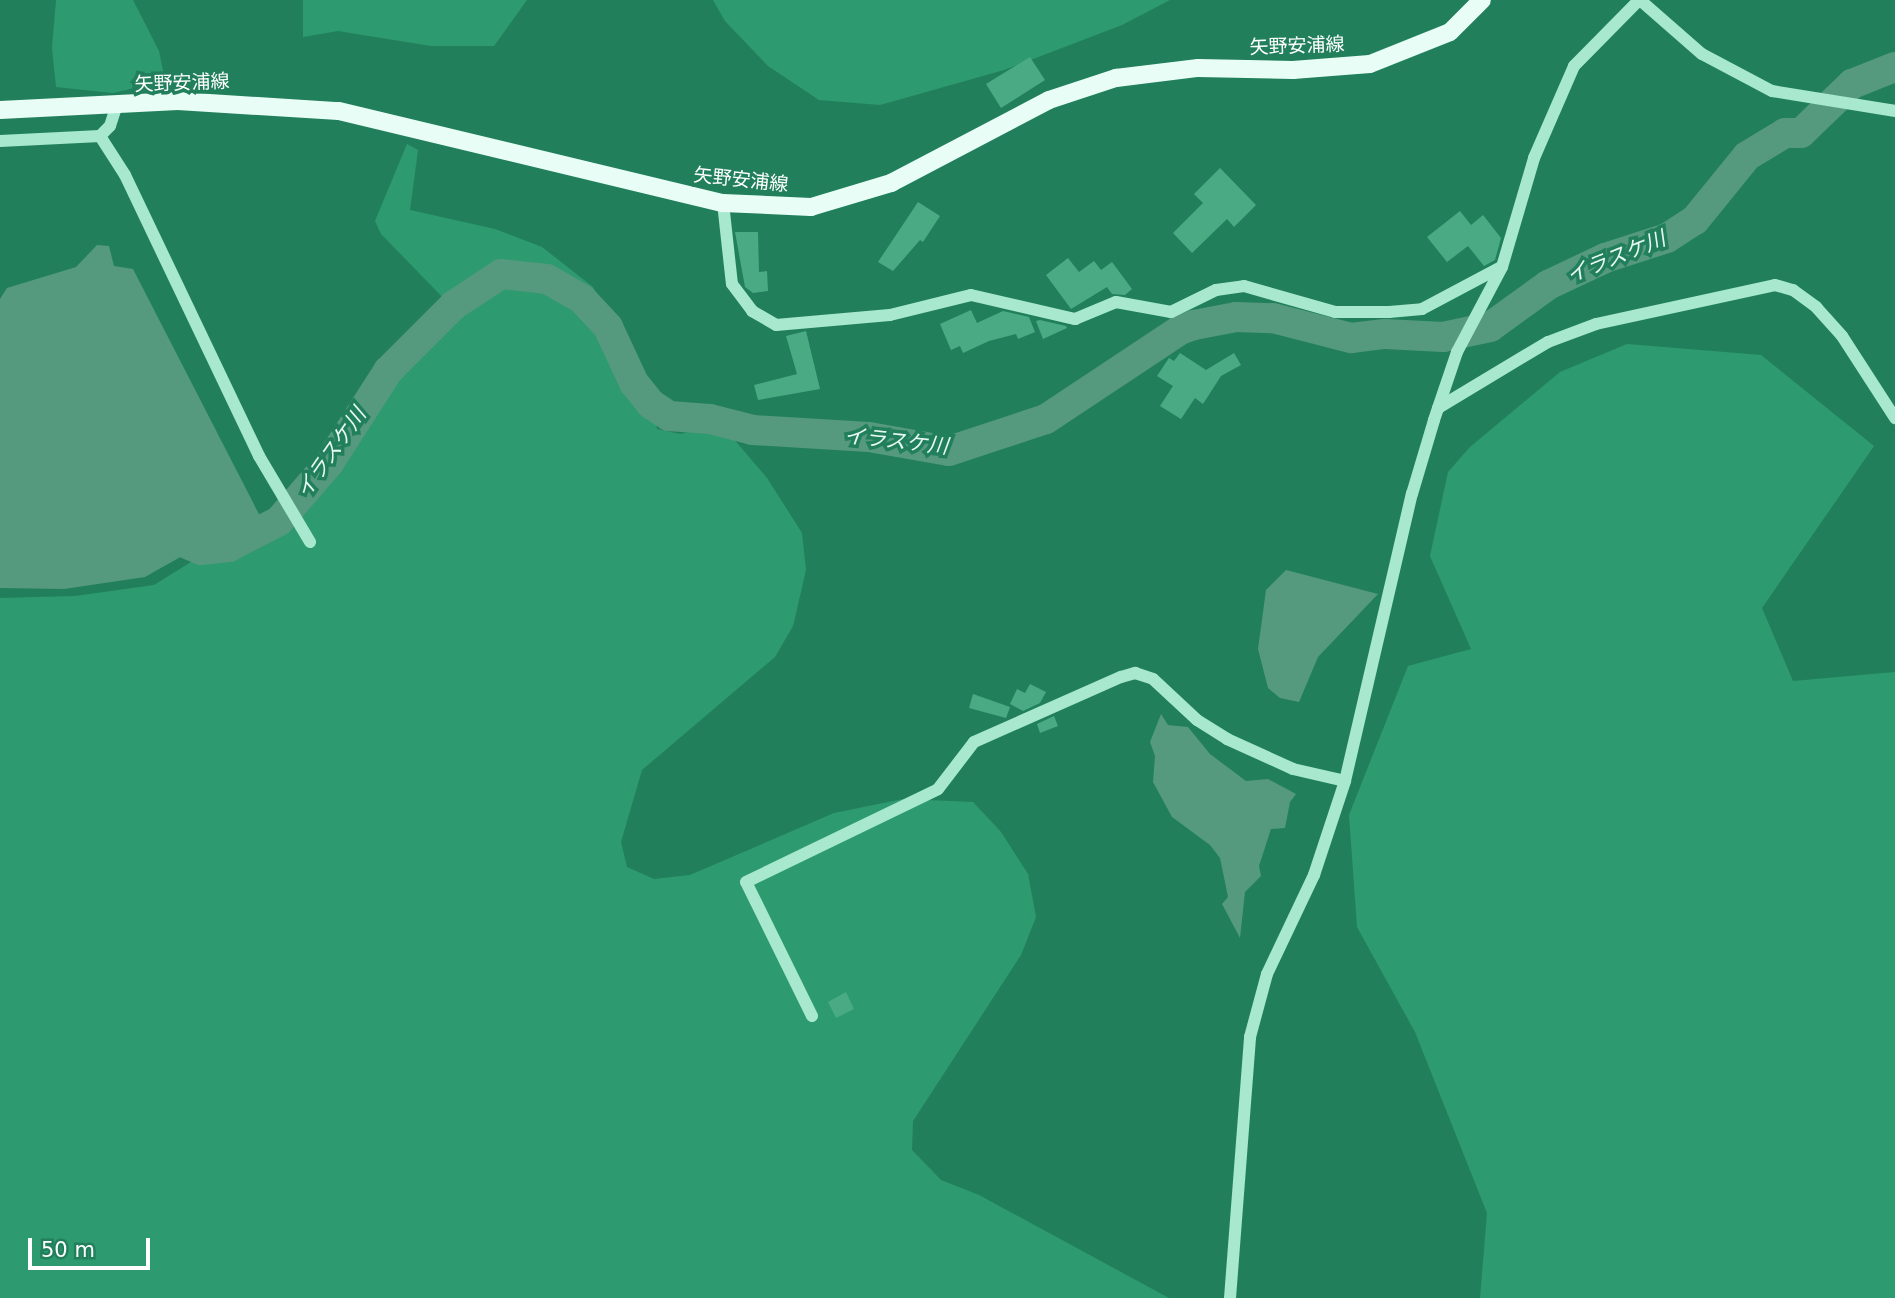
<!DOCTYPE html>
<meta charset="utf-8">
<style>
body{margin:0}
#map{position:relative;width:1895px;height:1298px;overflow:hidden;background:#21805b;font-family:"DejaVu Sans","Noto Sans JP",sans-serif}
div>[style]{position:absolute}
.green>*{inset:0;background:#2e9a6f}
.water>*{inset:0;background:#55997e}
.river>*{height:30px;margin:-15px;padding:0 15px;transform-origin:15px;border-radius:15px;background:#55997e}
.building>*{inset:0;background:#4aaa83}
.minor>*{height:12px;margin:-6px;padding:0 6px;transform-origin:6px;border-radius:6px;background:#a7e8ce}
.major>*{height:18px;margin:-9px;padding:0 9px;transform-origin:9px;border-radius:9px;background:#e9fdf7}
span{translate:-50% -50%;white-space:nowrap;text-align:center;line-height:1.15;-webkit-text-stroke:7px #21805b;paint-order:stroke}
.street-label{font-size:19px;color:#fff}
.water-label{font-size:21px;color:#e8faf3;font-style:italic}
.scale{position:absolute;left:28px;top:1238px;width:122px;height:32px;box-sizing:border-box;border:4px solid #fff;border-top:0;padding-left:9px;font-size:21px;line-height:24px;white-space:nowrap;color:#fff;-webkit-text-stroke:5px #21805b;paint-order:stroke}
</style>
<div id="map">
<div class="green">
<i style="clip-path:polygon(56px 0,133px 0,159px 51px,165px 81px,113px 93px,56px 87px,52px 48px)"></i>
<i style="clip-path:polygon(303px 0,527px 0,494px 46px,431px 46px,338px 31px,303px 37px)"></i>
<i style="clip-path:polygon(713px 0,1170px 0,1122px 25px,1004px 70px,880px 105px,819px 100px,768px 66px,725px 21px)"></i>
<i style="clip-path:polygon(407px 144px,418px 150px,410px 210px,495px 229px,542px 247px,593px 287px,650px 393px,657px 429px,680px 434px,707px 428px,726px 430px,767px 478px,802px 533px,806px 570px,793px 626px,775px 657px,642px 770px,621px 842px,627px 867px,654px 879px,690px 875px,834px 813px,903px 799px,973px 802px,1001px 832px,1028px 874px,1036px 917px,1021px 955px,913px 1121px,912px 1150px,941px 1180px,979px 1195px,1169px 1298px,0 1298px,0 598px,75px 596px,154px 585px,199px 557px,240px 547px,274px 530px,307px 499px,414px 350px,454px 309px,381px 234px,375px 221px)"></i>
<i style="clip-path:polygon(1627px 344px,1761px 355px,1874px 446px,1762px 608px,1793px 681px,1895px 672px,1895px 1298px,1480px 1298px,1487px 1213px,1415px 1032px,1357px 927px,1349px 815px,1408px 666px,1471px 649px,1430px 556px,1448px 472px,1470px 447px,1560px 372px)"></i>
</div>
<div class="water">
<i style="clip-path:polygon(97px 245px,109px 246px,114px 266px,133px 269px,262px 520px,207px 542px,145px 577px,64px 589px,0 588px,0 299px,7px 288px,76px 267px)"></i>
<i style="clip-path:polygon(1286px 570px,1378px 594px,1318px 657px,1299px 702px,1280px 698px,1268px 688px,1258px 649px,1266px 590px)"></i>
<i style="clip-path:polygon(1161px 714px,1168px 725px,1188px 727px,1210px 754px,1246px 781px,1268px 779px,1296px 794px,1290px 802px,1285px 828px,1271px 829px,1259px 866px,1261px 876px,1245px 892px,1240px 938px,1222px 904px,1228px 897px,1220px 858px,1210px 845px,1172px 817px,1153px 782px,1155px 756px,1150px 742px)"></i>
</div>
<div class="river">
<i style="left:161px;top:533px;width:43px;rotate:23deg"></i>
<i style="left:201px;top:550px;width:28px;rotate:-6deg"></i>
<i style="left:229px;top:547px;width:56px;rotate:-27.5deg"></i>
<i style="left:279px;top:521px;width:77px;rotate:-49.2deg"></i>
<i style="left:329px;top:463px;width:109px;rotate:-57.3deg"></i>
<i style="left:388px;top:371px;width:93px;rotate:-45deg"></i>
<i style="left:454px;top:305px;width:56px;rotate:-33.4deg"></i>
<i style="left:501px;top:274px;width:46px;rotate:6.2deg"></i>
<i style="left:547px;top:279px;width:40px;rotate:29.7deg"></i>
<i style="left:582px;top:299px;width:38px;rotate:47deg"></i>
<i style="left:608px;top:327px;width:62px;rotate:65.1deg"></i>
<i style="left:634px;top:383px;width:27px;rotate:51deg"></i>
<i style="left:651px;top:404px;width:22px;rotate:34deg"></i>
<i style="left:669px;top:416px;width:41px;rotate:4.2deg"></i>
<i style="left:710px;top:419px;width:44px;rotate:14.3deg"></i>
<i style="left:753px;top:430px;width:116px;rotate:3.5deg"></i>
<i style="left:869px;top:437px;width:81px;rotate:9.9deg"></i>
<i style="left:949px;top:451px;width:102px;rotate:-18.3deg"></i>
<i style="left:1046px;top:419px;width:161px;rotate:-33.6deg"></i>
<i style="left:1180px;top:330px;width:15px;rotate:-20deg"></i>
<i style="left:1194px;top:325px;width:43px;rotate:-10.8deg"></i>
<i style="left:1236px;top:317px;width:37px;rotate:2deg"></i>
<i style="left:1273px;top:318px;width:81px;rotate:14.4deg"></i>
<i style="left:1351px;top:338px;width:34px;rotate:-7deg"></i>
<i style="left:1385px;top:334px;width:58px;rotate:3deg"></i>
<i style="left:1443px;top:337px;width:48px;rotate:-12deg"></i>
<i style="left:1490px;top:327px;width:72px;rotate:-35.9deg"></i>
<i style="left:1548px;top:285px;width:63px;rotate:-25.3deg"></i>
<i style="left:1605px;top:258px;width:65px;rotate:-17.9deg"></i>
<i style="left:1667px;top:238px;width:33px;rotate:-33deg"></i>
<i style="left:1695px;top:220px;width:82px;rotate:-50.9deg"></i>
<i style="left:1747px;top:156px;width:44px;rotate:-31.2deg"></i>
<i style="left:1785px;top:133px;width:16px"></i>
<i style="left:1801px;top:133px;width:71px;rotate:-43.9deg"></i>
<i style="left:1852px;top:84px;width:46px;rotate:-21.6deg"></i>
</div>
<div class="building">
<i style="clip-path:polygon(1030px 57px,1045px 80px,1001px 108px,986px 84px)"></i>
<i style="clip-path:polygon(1220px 168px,1256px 205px,1234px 227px,1227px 219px,1192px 253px,1173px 233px,1203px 203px,1194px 194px)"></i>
<i style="clip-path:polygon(918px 202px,940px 216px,923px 242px,920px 240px,893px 271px,878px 262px)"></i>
<i style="clip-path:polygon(1460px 211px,1471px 225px,1483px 215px,1501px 238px,1495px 260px,1484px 266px,1468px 246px,1447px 262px,1427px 237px)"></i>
<i style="clip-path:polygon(735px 232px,758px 232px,759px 272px,767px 271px,768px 291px,753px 293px,745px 287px)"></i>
<i style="clip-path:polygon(1068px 258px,1079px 272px,1094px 261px,1101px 270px,1112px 262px,1132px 289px,1125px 295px,1112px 294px,1107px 287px,1071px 309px,1046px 275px)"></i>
<i style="clip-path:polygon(971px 310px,977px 323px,1003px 311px,1029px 317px,1035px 332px,1018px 339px,1016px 334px,989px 341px,963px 353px,960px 346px,951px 350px,940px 324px)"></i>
<i style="clip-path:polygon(1040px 320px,1066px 326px,1067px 328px,1043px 339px,1036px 321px)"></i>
<i style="clip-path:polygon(806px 331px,820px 389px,758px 400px,754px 385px,797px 374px,786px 336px)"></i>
<i style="clip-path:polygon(1180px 353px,1206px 370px,1234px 353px,1241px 365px,1221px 376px,1203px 404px,1195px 398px,1181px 419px,1160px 406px,1173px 386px,1157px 376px,1169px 358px,1174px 361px)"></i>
<i style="clip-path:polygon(1030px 684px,1046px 692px,1040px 703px,1023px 711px,1010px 704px,1017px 689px,1025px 693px)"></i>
<i style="clip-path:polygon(973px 694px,1010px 707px,1006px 718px,969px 708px)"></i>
<i style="clip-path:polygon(1054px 716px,1058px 726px,1040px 733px,1037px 724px)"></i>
<i style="clip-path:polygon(846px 992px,854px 1009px,836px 1018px,828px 1002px)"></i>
</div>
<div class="minor">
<i style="left:1640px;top:0;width:82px;rotate:41.1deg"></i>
<i style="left:1702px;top:54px;width:79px;rotate:27.9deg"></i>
<i style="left:1772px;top:91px;width:125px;rotate:9.2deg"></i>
<i style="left:100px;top:136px;width:46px;rotate:57.3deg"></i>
<i style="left:125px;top:175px;width:311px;rotate:64.5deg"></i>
<i style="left:259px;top:456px;width:100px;rotate:59.3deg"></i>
<i style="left:0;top:141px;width:100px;rotate:-2.9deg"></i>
<i style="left:100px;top:136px;width:14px;rotate:-45deg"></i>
<i style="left:110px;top:126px;width:20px;rotate:-72deg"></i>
<i style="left:723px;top:203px;width:81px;rotate:83.7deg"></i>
<i style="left:732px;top:284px;width:34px;rotate:53deg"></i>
<i style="left:752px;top:311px;width:28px;rotate:30deg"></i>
<i style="left:776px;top:325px;width:114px;rotate:-5deg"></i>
<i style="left:890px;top:315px;width:83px;rotate:-13.9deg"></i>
<i style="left:971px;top:295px;width:107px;rotate:13deg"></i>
<i style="left:1075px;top:319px;width:44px;rotate:-22.5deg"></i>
<i style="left:1116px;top:302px;width:56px;rotate:10.3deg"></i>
<i style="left:1171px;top:312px;width:50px;rotate:-26.1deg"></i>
<i style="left:1216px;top:290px;width:28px;rotate:-8deg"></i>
<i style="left:1244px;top:286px;width:95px;rotate:15.9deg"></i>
<i style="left:1335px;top:312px;width:54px"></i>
<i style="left:1389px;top:312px;width:33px;rotate:-5deg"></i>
<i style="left:1422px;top:309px;width:89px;rotate:-28deg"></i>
<i style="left:1438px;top:408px;width:128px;rotate:-31deg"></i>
<i style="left:1548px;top:342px;width:51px;rotate:-20.6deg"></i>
<i style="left:1596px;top:324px;width:183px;rotate:-12.3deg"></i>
<i style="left:1775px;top:285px;width:19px;rotate:16deg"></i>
<i style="left:1793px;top:290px;width:29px;rotate:36deg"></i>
<i style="left:1816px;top:307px;width:39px;rotate:48deg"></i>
<i style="left:1842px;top:336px;width:98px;rotate:57.1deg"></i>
<i style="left:812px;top:1016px;width:149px;rotate:-116.2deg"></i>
<i style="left:746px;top:882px;width:213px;rotate:-25.8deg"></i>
<i style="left:938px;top:789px;width:59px;rotate:-52.5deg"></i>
<i style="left:974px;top:742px;width:161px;rotate:-23.9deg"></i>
<i style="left:1121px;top:677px;width:15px;rotate:-16deg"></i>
<i style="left:1135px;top:673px;width:19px;rotate:18deg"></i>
<i style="left:1153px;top:679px;width:60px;rotate:43deg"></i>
<i style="left:1197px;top:720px;width:36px;rotate:32deg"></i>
<i style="left:1227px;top:739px;width:72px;rotate:24.4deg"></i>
<i style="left:1293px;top:769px;width:53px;rotate:13deg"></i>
<i style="left:1230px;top:1298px;width:262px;rotate:-85.6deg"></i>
<i style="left:1250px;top:1037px;width:65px;rotate:-74.9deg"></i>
<i style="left:1267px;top:974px;width:110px;rotate:-64.6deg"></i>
<i style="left:1314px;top:875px;width:99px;rotate:-71.7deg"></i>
<i style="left:1345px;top:781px;width:295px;rotate:-76.9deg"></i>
<i style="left:1412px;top:494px;width:77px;rotate:-73.4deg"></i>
<i style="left:1434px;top:420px;width:72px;rotate:-71.3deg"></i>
<i style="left:1457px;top:352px;width:96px;rotate:-62.1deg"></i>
<i style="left:1502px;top:267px;width:114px;rotate:-73.6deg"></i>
<i style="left:1534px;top:158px;width:100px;rotate:-66.5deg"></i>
<i style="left:1574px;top:66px;width:93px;rotate:-45.4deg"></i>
</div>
<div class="major">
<i style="left:0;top:110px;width:178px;rotate:-2.9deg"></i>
<i style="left:178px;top:101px;width:161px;rotate:3.6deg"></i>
<i style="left:339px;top:111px;width:395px;rotate:13.5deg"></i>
<i style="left:723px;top:203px;width:88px;rotate:2.6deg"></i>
<i style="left:811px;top:207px;width:84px;rotate:-16.7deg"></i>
<i style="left:891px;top:183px;width:178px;rotate:-27.7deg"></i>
<i style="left:1049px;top:100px;width:71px;rotate:-18.2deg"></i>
<i style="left:1116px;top:78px;width:83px;rotate:-7deg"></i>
<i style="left:1198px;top:68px;width:95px;rotate:1.2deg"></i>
<i style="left:1293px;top:70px;width:77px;rotate:-4.5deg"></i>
<i style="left:1370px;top:64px;width:86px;rotate:-21.8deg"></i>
<i style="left:1450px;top:32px;width:45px;rotate:-45deg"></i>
</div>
<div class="street-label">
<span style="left:1297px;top:46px;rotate:-2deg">矢野安浦線</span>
<span style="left:182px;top:83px;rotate:-2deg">矢野安浦線</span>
<span style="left:741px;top:180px;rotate:6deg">矢野安浦線</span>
</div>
<div class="water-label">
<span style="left:1616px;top:257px;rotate:-22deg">イラスケ川</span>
<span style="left:896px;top:441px;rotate:6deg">イラスケ川</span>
<span style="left:331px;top:453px;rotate:-55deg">イラスケ川</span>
</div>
<div class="scale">50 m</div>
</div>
